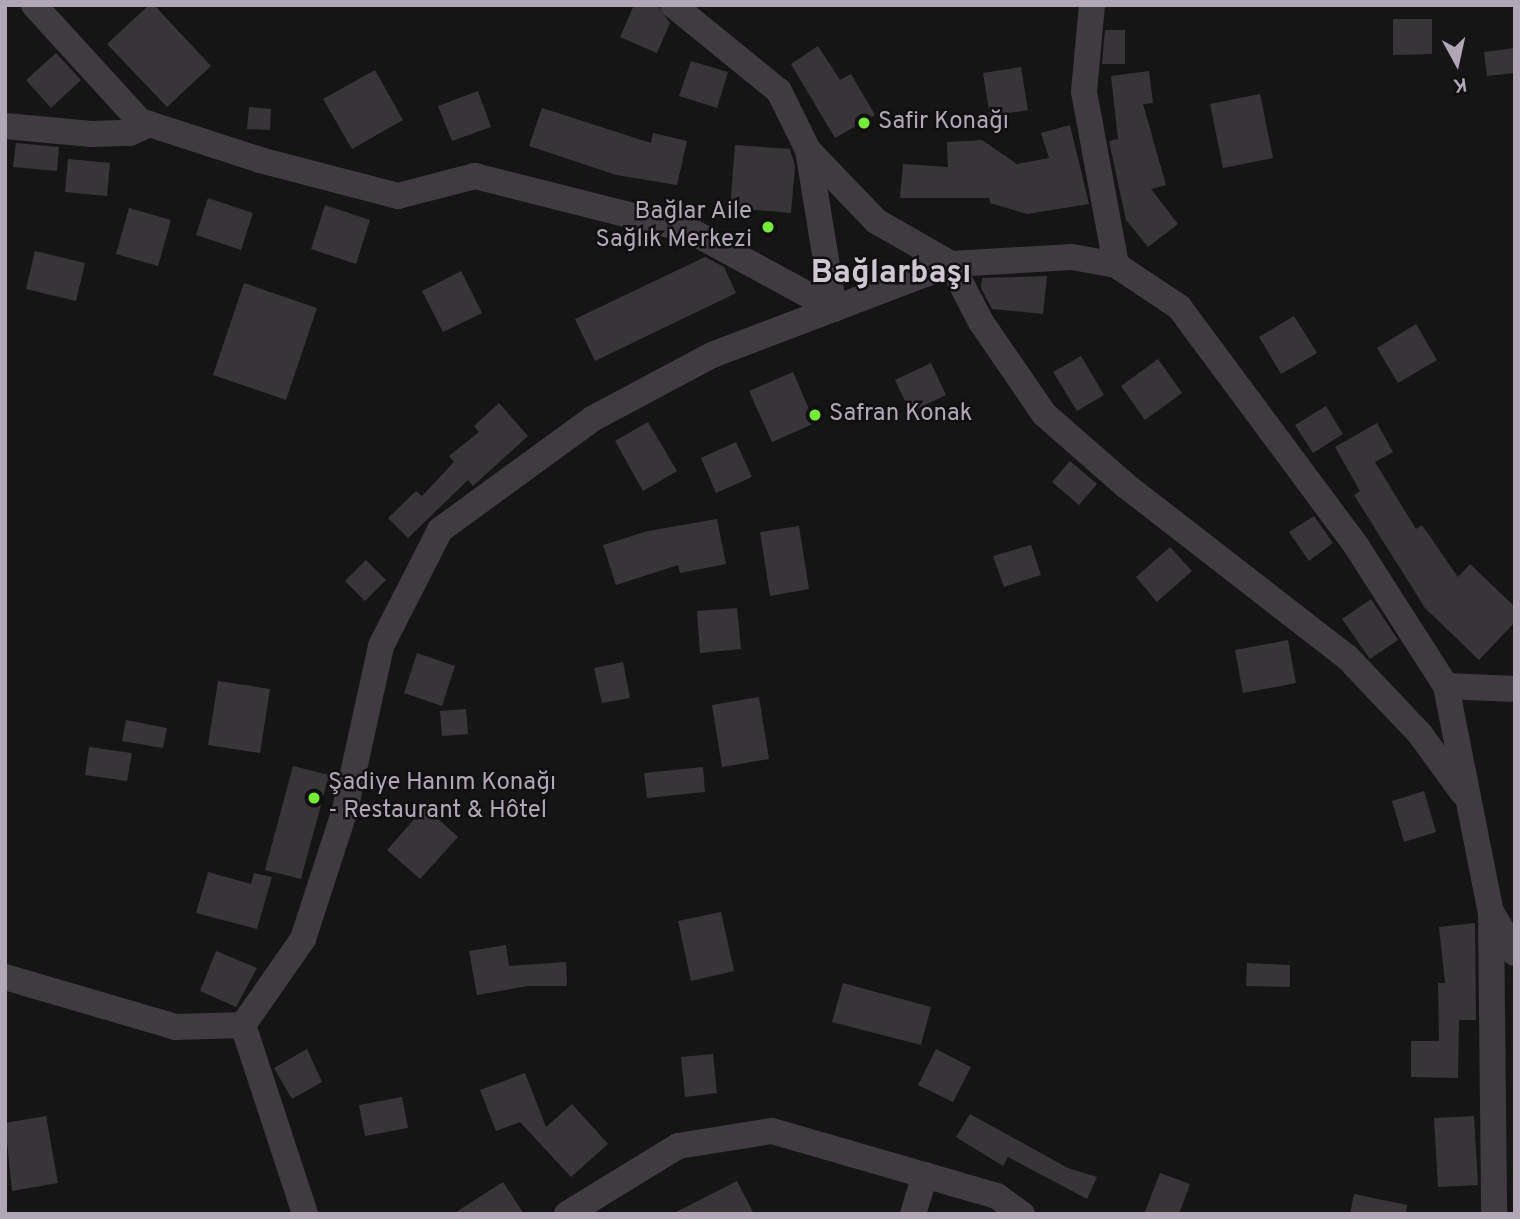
<!DOCTYPE html>
<meta charset="utf-8">
<style>
body{margin:0}
#map{position:relative;width:1520px;height:1219px;overflow:hidden;background:#161516;font-family:Overpass,sans-serif}
div>[style]{position:absolute}
.building>*{inset:0;background:#383538}
.minor>*{height:26px;margin:-13px;padding:0 13px;transform-origin:13px;border-radius:13px;background:#3f3b40}
.dots>*{width:19px;height:19px;translate:-50% -50%;box-sizing:border-box;border:4px solid #111011;border-radius:50%}
span{translate:-50% -50%;white-space:nowrap;text-align:center;line-height:1.15;-webkit-text-stroke:5px #111011;paint-order:stroke}
.poi-label{font-size:24px;color:#b1a7b6}
.left{translate:0 -50%;text-align:left}
.right{translate:-100% -50%;text-align:right}
.district-label{font-size:32px;color:#cfc8d2;font-weight:700}
.frame{position:absolute;inset:0;border:7px solid #b1a7b6;pointer-events:none}
.north{position:absolute;left:1422px;top:28px;width:70px;height:70px;-webkit-text-stroke:5px #111011;paint-order:stroke;rotate:172deg;font-size:19px;font-weight:700;line-height:28px;text-align:center;color:#b1a7b6}
.north::after{content:'';display:block;margin:auto;width:24px;height:32px;background:#b1a7b6;clip-path:polygon(50% 0,100% 100%,50% 72%,0 100%)}
</style>
<div id="map">
<div class="building">
<i style="clip-path:polygon(149px 5px,154px 5px,211px 66px,167px 107px,107px 44px)"></i>
<i style="clip-path:polygon(634px 5px,658px 6px,670px 23px,657px 53px,620px 37px)"></i>
<i style="clip-path:polygon(1393px 19px,1432px 19px,1432px 54px,1393px 55px)"></i>
<i style="clip-path:polygon(1105px 30px,1125px 30px,1125px 64px,1102px 64px)"></i>
<i style="clip-path:polygon(818px 46px,840px 80px,851px 74px,875px 115px,835px 138px,791px 64px)"></i>
<i style="clip-path:polygon(1515px 48px,1515px 73px,1487px 76px,1484px 52px)"></i>
<i style="clip-path:polygon(56px 53px,81px 80px,51px 108px,26px 80px)"></i>
<i style="clip-path:polygon(691px 61px,728px 72px,717px 108px,679px 96px)"></i>
<i style="clip-path:polygon(1021px 67px,1028px 110px,990px 116px,983px 73px)"></i>
<i style="clip-path:polygon(375px 70px,403px 120px,352px 149px,323px 99px)"></i>
<i style="clip-path:polygon(1149px 71px,1153px 103px,1143px 104px,1166px 185px,1151px 189px,1178px 224px,1148px 247px,1126px 220px,1109px 141px,1118px 139px,1111px 76px)"></i>
<i style="clip-path:polygon(478px 91px,491px 127px,452px 141px,438px 106px)"></i>
<i style="clip-path:polygon(1260px 94px,1273px 158px,1223px 168px,1210px 104px)"></i>
<i style="clip-path:polygon(249px 107px,271px 109px,270px 130px,247px 129px)"></i>
<i style="clip-path:polygon(542px 108px,651px 143px,653px 133px,687px 141px,677px 185px,616px 175px,529px 146px)"></i>
<i style="clip-path:polygon(1070px 125px,1089px 204px,1027px 214px,990px 203px,989px 198px,900px 198px,903px 164px,948px 167px,947px 142px,982px 140px,1017px 164px,1049px 158px,1041px 133px)"></i>
<i style="clip-path:polygon(16px 143px,59px 147px,57px 171px,13px 167px)"></i>
<i style="clip-path:polygon(735px 145px,790px 149px,795px 166px,791px 213px,730px 208px)"></i>
<i style="clip-path:polygon(68px 159px,110px 163px,107px 196px,65px 192px)"></i>
<i style="clip-path:polygon(208px 198px,253px 213px,241px 250px,196px 235px)"></i>
<i style="clip-path:polygon(325px 205px,370px 220px,356px 264px,311px 249px)"></i>
<i style="clip-path:polygon(129px 208px,171px 220px,158px 266px,116px 254px)"></i>
<i style="clip-path:polygon(35px 251px,85px 263px,76px 301px,26px 289px)"></i>
<i style="clip-path:polygon(705px 257px,724px 267px,736px 293px,595px 361px,575px 319px)"></i>
<i style="clip-path:polygon(461px 271px,482px 313px,443px 332px,422px 291px)"></i>
<i style="clip-path:polygon(1047px 276px,1043px 314px,992px 309px,981px 288px,982px 278px)"></i>
<i style="clip-path:polygon(244px 283px,317px 308px,286px 400px,213px 375px)"></i>
<i style="clip-path:polygon(1294px 316px,1317px 353px,1281px 374px,1259px 337px)"></i>
<i style="clip-path:polygon(1416px 324px,1437px 360px,1398px 383px,1377px 348px)"></i>
<i style="clip-path:polygon(1081px 356px,1104px 395px,1077px 411px,1053px 372px)"></i>
<i style="clip-path:polygon(1158px 359px,1182px 393px,1145px 420px,1121px 386px)"></i>
<i style="clip-path:polygon(931px 363px,946px 395px,910px 412px,895px 380px)"></i>
<i style="clip-path:polygon(793px 372px,815px 423px,772px 442px,749px 391px)"></i>
<i style="clip-path:polygon(499px 403px,528px 436px,473px 486px,468px 480px,408px 538px,388px 518px,416px 491px,422px 496px,454px 462px,449px 456px,479px 432px,474px 426px)"></i>
<i style="clip-path:polygon(1326px 406px,1343px 434px,1313px 453px,1295px 425px)"></i>
<i style="clip-path:polygon(648px 422px,677px 471px,643px 491px,615px 441px)"></i>
<i style="clip-path:polygon(1377px 423px,1393px 452px,1375px 462px,1416px 529px,1422px 525px,1458px 577px,1470px 564px,1515px 607px,1515px 622px,1479px 660px,1425px 608px,1354px 495px,1360px 491px,1335px 447px)"></i>
<i style="clip-path:polygon(736px 442px,752px 477px,716px 493px,701px 458px)"></i>
<i style="clip-path:polygon(1070px 461px,1097px 484px,1079px 505px,1052px 482px)"></i>
<i style="clip-path:polygon(1314px 516px,1333px 543px,1309px 561px,1289px 532px)"></i>
<i style="clip-path:polygon(717px 519px,726px 564px,680px 573px,678px 565px,616px 585px,603px 545px,648px 531px)"></i>
<i style="clip-path:polygon(799px 526px,809px 589px,770px 596px,760px 532px)"></i>
<i style="clip-path:polygon(1031px 545px,1041px 575px,1004px 587px,993px 556px)"></i>
<i style="clip-path:polygon(1170px 547px,1192px 571px,1157px 602px,1136px 577px)"></i>
<i style="clip-path:polygon(366px 560px,386px 580px,365px 601px,345px 581px)"></i>
<i style="clip-path:polygon(1371px 599px,1398px 640px,1370px 659px,1342px 619px)"></i>
<i style="clip-path:polygon(737px 608px,741px 649px,700px 653px,697px 611px)"></i>
<i style="clip-path:polygon(1288px 640px,1296px 683px,1243px 693px,1235px 650px)"></i>
<i style="clip-path:polygon(417px 653px,455px 666px,442px 706px,404px 693px)"></i>
<i style="clip-path:polygon(623px 662px,630px 698px,602px 703px,594px 668px)"></i>
<i style="clip-path:polygon(218px 681px,270px 689px,260px 753px,208px 745px)"></i>
<i style="clip-path:polygon(759px 697px,769px 759px,722px 767px,712px 705px)"></i>
<i style="clip-path:polygon(466px 709px,468px 734px,442px 736px,440px 711px)"></i>
<i style="clip-path:polygon(126px 720px,167px 728px,163px 748px,122px 741px)"></i>
<i style="clip-path:polygon(89px 747px,132px 753px,127px 781px,85px 775px)"></i>
<i style="clip-path:polygon(293px 766px,329px 775px,301px 879px,265px 870px)"></i>
<i style="clip-path:polygon(703px 767px,705px 792px,647px 798px,644px 773px)"></i>
<i style="clip-path:polygon(1424px 791px,1436px 832px,1404px 842px,1392px 801px)"></i>
<i style="clip-path:polygon(425px 807px,458px 837px,420px 879px,387px 850px)"></i>
<i style="clip-path:polygon(208px 872px,251px 884px,254px 873px,272px 877px,257px 929px,196px 913px)"></i>
<i style="clip-path:polygon(721px 912px,734px 971px,691px 981px,678px 921px)"></i>
<i style="clip-path:polygon(1475px 923px,1476px 1020px,1459px 1020px,1458px 1078px,1411px 1077px,1411px 1041px,1439px 1041px,1438px 983px,1445px 983px,1439px 927px)"></i>
<i style="clip-path:polygon(506px 945px,509px 966px,566px 962px,567px 986px,528px 986px,477px 995px,469px 951px)"></i>
<i style="clip-path:polygon(216px 951px,257px 968px,236px 1007px,200px 991px)"></i>
<i style="clip-path:polygon(1247px 963px,1290px 965px,1290px 987px,1246px 986px)"></i>
<i style="clip-path:polygon(843px 983px,931px 1007px,921px 1045px,832px 1022px)"></i>
<i style="clip-path:polygon(307px 1049px,322px 1082px,292px 1099px,274px 1068px)"></i>
<i style="clip-path:polygon(936px 1049px,971px 1067px,953px 1102px,918px 1085px)"></i>
<i style="clip-path:polygon(713px 1054px,717px 1093px,685px 1097px,681px 1057px)"></i>
<i style="clip-path:polygon(525px 1073px,546px 1127px,572px 1104px,608px 1144px,571px 1177px,520px 1122px,496px 1131px,480px 1090px)"></i>
<i style="clip-path:polygon(402px 1097px,408px 1128px,365px 1136px,359px 1105px)"></i>
<i style="clip-path:polygon(970px 1114px,1068px 1168px,1097px 1177px,1087px 1199px,1008px 1157px,1003px 1166px,956px 1137px)"></i>
<i style="clip-path:polygon(46px 1116px,58px 1183px,12px 1191px,5px 1123px)"></i>
<i style="clip-path:polygon(1474px 1116px,1478px 1185px,1438px 1187px,1434px 1118px)"></i>
<i style="clip-path:polygon(1160px 1173px,1190px 1184px,1179px 1214px,1144px 1214px)"></i>
<i style="clip-path:polygon(737px 1181px,754px 1214px,672px 1214px)"></i>
<i style="clip-path:polygon(503px 1182px,524px 1214px,453px 1214px)"></i>
<i style="clip-path:polygon(1354px 1194px,1407px 1205px,1406px 1214px,1350px 1214px)"></i>
</div>
<div class="minor">
<i style="left:34px;top:5px;width:157px;rotate:47.6deg"></i>
<i style="left:140px;top:121px;width:126px;rotate:18deg"></i>
<i style="left:260px;top:160px;width:143px;rotate:14.6deg"></i>
<i style="left:398px;top:196px;width:80px;rotate:-14.6deg"></i>
<i style="left:475px;top:176px;width:221px;rotate:14.2deg"></i>
<i style="left:689px;top:230px;width:165px;rotate:28.6deg"></i>
<i style="left:673px;top:5px;width:136px;rotate:39.1deg"></i>
<i style="left:779px;top:91px;width:66px;rotate:63.8deg"></i>
<i style="left:808px;top:150px;width:161px;rotate:80.7deg"></i>
<i style="left:1092px;top:5px;width:87px;rotate:95.3deg"></i>
<i style="left:1084px;top:92px;width:176px;rotate:79.5deg"></i>
<i style="left:5px;top:126px;width:87px;rotate:5.3deg"></i>
<i style="left:92px;top:134px;width:38px;rotate:-2deg"></i>
<i style="left:130px;top:133px;width:21px;rotate:-25deg"></i>
<i style="left:808px;top:150px;width:98px;rotate:46.2deg"></i>
<i style="left:876px;top:221px;width:86px;rotate:29.8deg"></i>
<i style="left:951px;top:264px;width:65px;rotate:62.7deg"></i>
<i style="left:981px;top:322px;width:112px;rotate:55.6deg"></i>
<i style="left:1044px;top:414px;width:108px;rotate:41.2deg"></i>
<i style="left:1125px;top:485px;width:281px;rotate:37.8deg"></i>
<i style="left:1347px;top:657px;width:106px;rotate:46.5deg"></i>
<i style="left:1420px;top:734px;width:73px;rotate:53.9deg"></i>
<i style="left:1446px;top:686px;width:69px;rotate:2.5deg"></i>
<i style="left:1493px;top:915px;width:44px;rotate:59.9deg"></i>
<i style="left:5px;top:977px;width:178px;rotate:16.3deg"></i>
<i style="left:176px;top:1027px;width:67px;rotate:-1.7deg"></i>
<i style="left:243px;top:1025px;width:105px;rotate:-55.1deg"></i>
<i style="left:303px;top:939px;width:136px;rotate:-72deg"></i>
<i style="left:345px;top:810px;width:168px;rotate:-77.6deg"></i>
<i style="left:381px;top:646px;width:130px;rotate:-63deg"></i>
<i style="left:440px;top:530px;width:188px;rotate:-36.1deg"></i>
<i style="left:592px;top:419px;width:136px;rotate:-28.1deg"></i>
<i style="left:712px;top:355px;width:256px;rotate:-20.8deg"></i>
<i style="left:951px;top:264px;width:121px;rotate:-3.3deg"></i>
<i style="left:1072px;top:257px;width:45px;rotate:10.3deg"></i>
<i style="left:1116px;top:265px;width:76px;rotate:33.7deg"></i>
<i style="left:1179px;top:307px;width:299px;rotate:53.4deg"></i>
<i style="left:1357px;top:547px;width:165px;rotate:57.4deg"></i>
<i style="left:1446px;top:686px;width:231px;rotate:78.8deg"></i>
<i style="left:1491px;top:913px;width:301px;rotate:89.4deg"></i>
<i style="left:243px;top:1025px;width:199px;rotate:71.8deg"></i>
<i style="left:567px;top:1214px;width:130px;rotate:-31.5deg"></i>
<i style="left:678px;top:1146px;width:95px;rotate:-9.1deg"></i>
<i style="left:772px;top:1131px;width:234px;rotate:16.1deg"></i>
<i style="left:997px;top:1196px;width:31px;rotate:36deg"></i>
<i style="left:913px;top:1214px;width:41px;rotate:-72.9deg"></i>
</div>
<div class="dots">
<i style="left:864px;top:123px;background:#76ec37"></i>
<i style="left:768px;top:227px;background:#76ec37"></i>
<i style="left:815px;top:415px;background:#76ec37"></i>
<i style="left:314px;top:798px;background:#76ec37"></i>
</div>
<div class="poi-label">
<span class="left" style="left:878px;top:123px">Safir Konağı</span>
<span class="right" style="left:752px;top:227px">Bağlar Aile<br>Sağlık Merkezi</span>
<span class="left" style="left:829px;top:415px">Safran Konak</span>
<span class="left" style="left:328px;top:798px">Şadiye Hanım Konağı<br>- Restaurant &amp; Hôtel</span>
</div>
<div class="district-label">
<span style="left:891px;top:274px">Bağlarbaşı</span>
</div>
<div class="frame"></div>
<div class="north">K</div>
</div>
